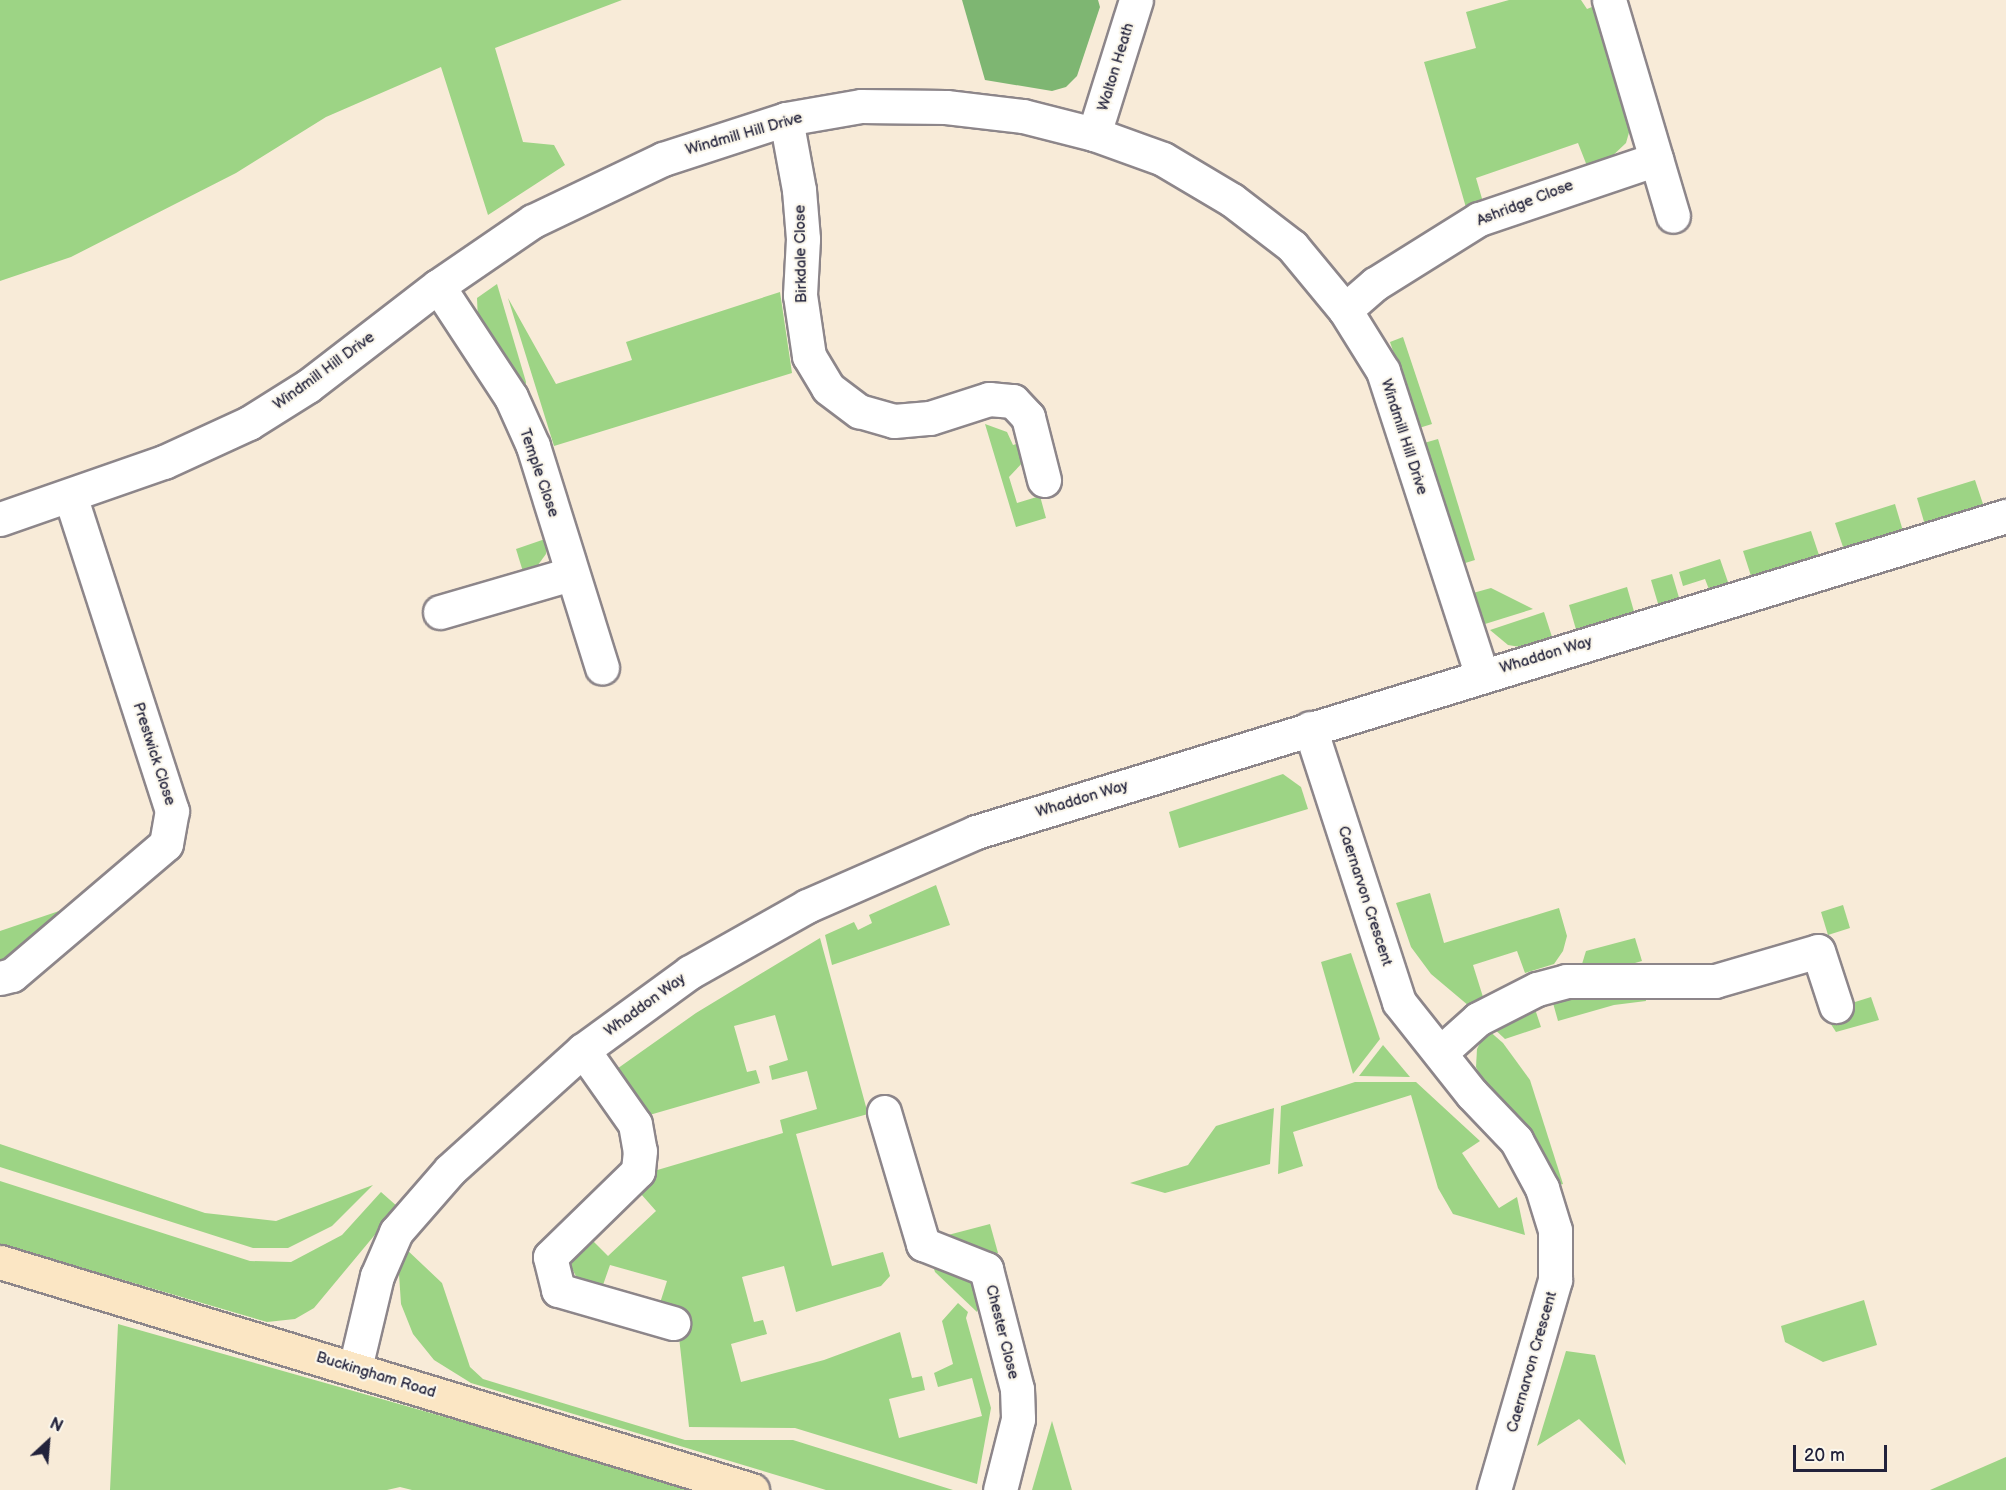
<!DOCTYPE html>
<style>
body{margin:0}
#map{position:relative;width:2006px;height:1490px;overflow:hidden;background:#f8ebd8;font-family:"Balsamiq Sans",sans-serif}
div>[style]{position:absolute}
.green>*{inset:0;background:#9dd485}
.forest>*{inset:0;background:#7eb672}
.roads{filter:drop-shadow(2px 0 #8d868a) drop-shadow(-2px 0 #8d868a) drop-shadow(0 2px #8d868a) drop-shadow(0 -2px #8d868a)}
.minor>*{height:33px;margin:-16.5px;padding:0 16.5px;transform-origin:16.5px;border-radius:16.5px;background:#fff}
.tertiary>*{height:33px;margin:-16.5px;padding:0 16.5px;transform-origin:16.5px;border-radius:16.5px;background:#fff}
.secondary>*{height:33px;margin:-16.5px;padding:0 16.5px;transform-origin:16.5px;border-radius:16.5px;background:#fbe6c4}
span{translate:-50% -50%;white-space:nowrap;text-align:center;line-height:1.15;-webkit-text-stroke:4.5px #fbf7ec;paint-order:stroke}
.street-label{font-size:15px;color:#22223b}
.north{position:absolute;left:18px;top:1412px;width:60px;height:60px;-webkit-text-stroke:4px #fbf7ec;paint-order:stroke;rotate:26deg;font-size:16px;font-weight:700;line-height:24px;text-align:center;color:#22223b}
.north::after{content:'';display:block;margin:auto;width:21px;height:27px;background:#22223b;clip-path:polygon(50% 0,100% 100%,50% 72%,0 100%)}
.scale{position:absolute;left:1793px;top:1445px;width:94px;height:27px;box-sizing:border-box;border:3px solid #22223b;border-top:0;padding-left:8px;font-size:18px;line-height:21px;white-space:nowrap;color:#22223b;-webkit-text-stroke:4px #fbf7ec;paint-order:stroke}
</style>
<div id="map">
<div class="green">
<i style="clip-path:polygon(0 0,622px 0,495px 48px,523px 142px,554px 145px,565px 165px,488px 215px,441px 67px,326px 117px,236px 173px,71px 257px,0 281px)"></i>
<i style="clip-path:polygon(1509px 0,1581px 0,1587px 9px,1597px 5px,1632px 122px,1626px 143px,1608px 160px,1587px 166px,1578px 143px,1476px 178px,1483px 202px,1467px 211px,1424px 62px,1476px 48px,1466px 12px)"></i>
<i style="clip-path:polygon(497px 284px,526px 382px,524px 397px,478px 322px,477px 298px)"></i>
<i style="clip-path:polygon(780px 292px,792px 373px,554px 446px,508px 298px,556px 384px,632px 360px,626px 342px)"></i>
<i style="clip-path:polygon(1403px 337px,1432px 424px,1419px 428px,1390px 342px)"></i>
<i style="clip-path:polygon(985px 424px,1007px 432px,1013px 445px,1020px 443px,1025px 460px,1009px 477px,1017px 503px,1040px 496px,1046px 518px,1016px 527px)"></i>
<i style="clip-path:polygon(1438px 439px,1475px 560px,1462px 564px,1424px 443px)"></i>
<i style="clip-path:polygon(1975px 480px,1984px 507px,1925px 525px,1917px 498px)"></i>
<i style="clip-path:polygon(1895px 504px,1903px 531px,1844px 550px,1835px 523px)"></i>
<i style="clip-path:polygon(1811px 531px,1820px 558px,1752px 579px,1743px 551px)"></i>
<i style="clip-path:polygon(548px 538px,546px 554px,535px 569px,524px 575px,516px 549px)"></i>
<i style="clip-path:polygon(1720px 559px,1729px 585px,1710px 592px,1705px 579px,1683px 586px,1679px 572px)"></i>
<i style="clip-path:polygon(1672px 574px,1680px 601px,1659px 607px,1651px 580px)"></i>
<i style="clip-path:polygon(1627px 587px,1635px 615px,1577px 633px,1569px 605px)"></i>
<i style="clip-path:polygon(1491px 588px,1533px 609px,1485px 624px,1473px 593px)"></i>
<i style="clip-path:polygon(1544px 612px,1553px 640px,1526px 648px,1508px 645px,1490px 630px)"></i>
<i style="clip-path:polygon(1283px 774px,1301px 787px,1308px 809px,1179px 848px,1169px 812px)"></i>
<i style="clip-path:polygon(936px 885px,950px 925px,832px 965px,825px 935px,854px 922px,858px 930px,872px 923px,869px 915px)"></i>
<i style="clip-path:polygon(1430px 893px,1444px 943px,1559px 908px,1567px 936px,1563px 951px,1554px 964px,1525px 973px,1517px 951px,1473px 965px,1483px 997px,1469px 1006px,1431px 974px,1411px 947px,1396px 903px)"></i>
<i style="clip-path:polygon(1843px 905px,1850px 928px,1828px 935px,1821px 912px)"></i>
<i style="clip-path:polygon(65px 909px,4px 960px,0 959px,0 931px)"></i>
<i style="clip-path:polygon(820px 938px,868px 1114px,796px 1134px,832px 1266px,883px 1252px,890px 1276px,881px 1286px,796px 1312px,784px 1266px,742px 1277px,754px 1322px,763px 1320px,767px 1334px,731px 1344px,741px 1382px,824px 1360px,900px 1332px,912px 1378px,922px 1376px,925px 1390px,889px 1399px,899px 1438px,982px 1416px,972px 1378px,938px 1387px,934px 1373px,953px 1364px,942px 1321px,958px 1303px,968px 1312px,966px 1318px,991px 1408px,977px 1484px,795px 1428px,689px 1427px,679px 1337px,660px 1303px,667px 1281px,610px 1265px,603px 1285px,577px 1278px,571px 1267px,574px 1255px,591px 1239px,608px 1256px,656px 1211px,641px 1194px,654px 1171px,783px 1133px,780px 1120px,817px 1109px,807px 1071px,772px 1080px,769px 1066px,788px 1060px,775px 1015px,734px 1026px,747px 1072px,756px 1070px,760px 1083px,646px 1116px,614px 1071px,696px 1013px)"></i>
<i style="clip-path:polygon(1635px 938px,1642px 961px,1628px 965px,1582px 964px,1586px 951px)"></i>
<i style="clip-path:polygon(1351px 953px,1380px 1039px,1353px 1074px,1321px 962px)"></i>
<i style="clip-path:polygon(1645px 994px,1646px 1001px,1614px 1005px,1558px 1021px,1553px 1003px,1559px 995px)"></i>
<i style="clip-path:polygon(1871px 997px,1879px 1020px,1836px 1032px,1823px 1012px)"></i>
<i style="clip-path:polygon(1533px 1003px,1541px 1027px,1505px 1039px,1491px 1026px)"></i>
<i style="clip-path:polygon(1487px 1029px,1503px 1043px,1530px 1080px,1563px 1184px,1556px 1186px,1484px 1084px,1476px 1067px,1477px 1049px)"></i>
<i style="clip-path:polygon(1383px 1045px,1410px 1077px,1359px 1076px)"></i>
<i style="clip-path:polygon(1355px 1082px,1416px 1082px,1480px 1141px,1462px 1153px,1499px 1208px,1517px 1197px,1525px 1235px,1453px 1214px,1438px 1188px,1411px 1095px,1293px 1132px,1303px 1166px,1278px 1174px,1281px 1106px)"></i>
<i style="clip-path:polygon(1274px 1108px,1270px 1164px,1165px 1193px,1130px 1183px,1188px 1165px,1216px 1126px)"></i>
<i style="clip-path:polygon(0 1144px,205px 1213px,276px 1221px,373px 1185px,332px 1226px,288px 1248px,253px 1248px,0 1167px)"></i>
<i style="clip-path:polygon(0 1181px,250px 1261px,291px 1262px,342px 1235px,381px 1192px,398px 1207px,314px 1308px,295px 1319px,267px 1322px,0 1244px)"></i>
<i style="clip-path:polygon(990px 1224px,998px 1253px,974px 1254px,950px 1246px,948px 1235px)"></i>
<i style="clip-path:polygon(405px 1248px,442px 1283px,470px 1367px,483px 1379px,685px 1440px,793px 1440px,953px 1490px,826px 1490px,471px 1383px,434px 1360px,413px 1334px,401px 1304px,399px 1274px)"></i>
<i style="clip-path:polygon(932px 1263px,976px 1283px,981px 1301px,977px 1312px,935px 1272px)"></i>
<i style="clip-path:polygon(1864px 1300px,1877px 1345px,1823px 1362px,1785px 1342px,1781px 1326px)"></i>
<i style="clip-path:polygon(118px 1324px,702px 1490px,412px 1490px,400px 1487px,387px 1490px,110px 1490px)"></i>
<i style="clip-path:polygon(1566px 1351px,1595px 1355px,1626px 1465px,1579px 1419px,1537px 1446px)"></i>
<i style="clip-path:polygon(1052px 1421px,1072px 1490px,1032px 1490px)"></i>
<i style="clip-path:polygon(2006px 1457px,2006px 1490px,1930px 1490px)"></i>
</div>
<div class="forest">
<i style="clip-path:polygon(962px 0,1098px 0,1100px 7px,1077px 76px,1066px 87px,1052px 91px,985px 80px)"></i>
</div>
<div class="roads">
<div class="minor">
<i style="left:1609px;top:0;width:225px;rotate:73.5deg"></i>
<i style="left:786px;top:119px;width:72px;rotate:79.6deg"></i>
<i style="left:799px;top:190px;width:49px;rotate:85.3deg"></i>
<i style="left:803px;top:239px;width:56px;rotate:93.1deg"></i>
<i style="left:800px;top:295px;width:62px;rotate:81.6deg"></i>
<i style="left:809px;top:356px;width:37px;rotate:59deg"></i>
<i style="left:828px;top:388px;width:39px;rotate:37deg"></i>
<i style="left:859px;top:411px;width:36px;rotate:16deg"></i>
<i style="left:894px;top:421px;width:36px;rotate:-5deg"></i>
<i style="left:930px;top:418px;width:62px;rotate:-17.9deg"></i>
<i style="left:989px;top:399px;width:24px;rotate:5deg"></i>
<i style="left:1013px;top:401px;width:22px;rotate:47deg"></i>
<i style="left:1028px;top:417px;width:65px;rotate:75.7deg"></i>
<i style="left:1094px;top:134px;width:140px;rotate:-72.6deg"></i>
<i style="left:438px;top:286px;width:133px;rotate:56.7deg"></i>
<i style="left:511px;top:397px;width:54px;rotate:65.8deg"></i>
<i style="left:533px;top:446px;width:232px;rotate:72.7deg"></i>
<i style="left:1345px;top:310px;width:40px;rotate:-41deg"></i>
<i style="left:1375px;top:284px;width:123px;rotate:-32deg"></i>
<i style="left:1479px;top:219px;width:187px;rotate:-18.7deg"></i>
<i style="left:0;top:519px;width:174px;rotate:-19.2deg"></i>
<i style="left:164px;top:462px;width:94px;rotate:-24.6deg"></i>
<i style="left:249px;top:423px;width:70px;rotate:-32.1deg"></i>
<i style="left:308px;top:386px;width:164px;rotate:-37.6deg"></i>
<i style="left:438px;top:286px;width:115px;rotate:-34.4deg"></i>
<i style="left:533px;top:221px;width:144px;rotate:-25.5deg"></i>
<i style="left:663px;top:159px;width:129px;rotate:-18deg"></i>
<i style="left:786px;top:119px;width:76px;rotate:-9.8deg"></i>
<i style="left:861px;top:106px;width:85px;rotate:0.7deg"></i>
<i style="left:946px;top:107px;width:78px;rotate:6.7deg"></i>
<i style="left:1023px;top:116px;width:73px;rotate:14.2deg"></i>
<i style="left:1094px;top:134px;width:73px;rotate:19.9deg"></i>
<i style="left:1163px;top:159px;width:80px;rotate:30.7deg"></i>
<i style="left:1232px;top:200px;width:76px;rotate:37.5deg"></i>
<i style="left:1292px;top:246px;width:83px;rotate:50.4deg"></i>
<i style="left:1345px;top:310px;width:72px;rotate:58.1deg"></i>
<i style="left:1383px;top:371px;width:320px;rotate:72deg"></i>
<i style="left:440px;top:612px;width:136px;rotate:-16.2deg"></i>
<i style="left:1310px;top:728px;width:288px;rotate:72deg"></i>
<i style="left:1399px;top:1002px;width:117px;rotate:51.6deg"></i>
<i style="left:1472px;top:1094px;width:64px;rotate:46.3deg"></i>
<i style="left:1516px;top:1140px;width:55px;rotate:61.6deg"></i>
<i style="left:1542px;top:1188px;width:44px;rotate:72.8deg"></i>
<i style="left:1555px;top:1230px;width:50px;rotate:90deg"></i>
<i style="left:1555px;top:1280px;width:219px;rotate:106.2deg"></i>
<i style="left:0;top:978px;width:12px;rotate:-14deg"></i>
<i style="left:12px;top:975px;width:202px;rotate:-40.4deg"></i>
<i style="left:166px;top:844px;width:34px;rotate:-80deg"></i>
<i style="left:172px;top:811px;width:331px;rotate:-107.9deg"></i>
<i style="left:583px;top:1050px;width:90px;rotate:54.9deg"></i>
<i style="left:635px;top:1124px;width:27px;rotate:80deg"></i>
<i style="left:640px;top:1151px;width:20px;rotate:96deg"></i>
<i style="left:638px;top:1171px;width:123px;rotate:135.7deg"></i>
<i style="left:550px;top:1257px;width:34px;rotate:76deg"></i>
<i style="left:558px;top:1290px;width:120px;rotate:16deg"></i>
<i style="left:1440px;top:1053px;width:51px;rotate:-41.8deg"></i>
<i style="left:1478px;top:1019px;width:66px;rotate:-27deg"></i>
<i style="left:1537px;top:989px;width:30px;rotate:-15deg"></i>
<i style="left:1566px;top:981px;width:149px"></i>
<i style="left:1715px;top:981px;width:107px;rotate:-16.2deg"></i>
<i style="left:1818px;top:951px;width:58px;rotate:71.9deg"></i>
<i style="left:884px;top:1112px;width:138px;rotate:73.5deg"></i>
<i style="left:923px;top:1244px;width:68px;rotate:21.6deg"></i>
<i style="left:986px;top:1269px;width:124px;rotate:75.5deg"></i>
<i style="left:1017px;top:1389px;width:30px;rotate:88deg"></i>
<i style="left:1018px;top:1419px;width:73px;rotate:104.2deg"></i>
</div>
<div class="tertiary">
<i style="left:355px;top:1368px;width:95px;rotate:-76.6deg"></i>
<i style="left:377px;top:1276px;width:48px;rotate:-66.6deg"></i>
<i style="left:396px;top:1232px;width:82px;rotate:-48.9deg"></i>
<i style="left:450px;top:1170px;width:179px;rotate:-42.1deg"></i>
<i style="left:583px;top:1050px;width:132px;rotate:-36.1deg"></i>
<i style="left:690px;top:972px;width:134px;rotate:-29.4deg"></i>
<i style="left:807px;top:906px;width:184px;rotate:-23.6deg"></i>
<i style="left:976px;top:832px;width:1077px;rotate:-17.06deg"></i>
</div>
<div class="secondary">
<i style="left:0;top:1262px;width:786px;rotate:16.87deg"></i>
</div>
</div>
<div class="street-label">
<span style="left:1116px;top:67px;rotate:-73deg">Walton Heath</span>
<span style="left:744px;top:134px;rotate:-16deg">Windmill Hill Drive</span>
<span style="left:1525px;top:203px;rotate:-21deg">Ashridge Close</span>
<span style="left:801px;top:254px;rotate:-91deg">Birkdale Close</span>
<span style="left:324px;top:371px;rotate:-36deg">Windmill Hill Drive</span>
<span style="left:1404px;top:437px;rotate:72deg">Windmill Hill Drive</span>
<span style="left:539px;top:473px;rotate:71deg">Temple Close</span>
<span style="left:1546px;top:655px;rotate:-17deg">Whaddon Way</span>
<span style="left:154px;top:754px;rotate:72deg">Prestwick Close</span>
<span style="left:1082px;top:799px;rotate:-17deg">Whaddon Way</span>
<span style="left:1365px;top:896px;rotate:72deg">Caernarvon Crescent</span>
<span style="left:645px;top:1005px;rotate:-36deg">Whaddon Way</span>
<span style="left:1002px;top:1332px;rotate:76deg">Chester Close</span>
<span style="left:1532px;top:1362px;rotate:-74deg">Caernarvon Crescent</span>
<span style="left:376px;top:1375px;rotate:17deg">Buckingham Road</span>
</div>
<div class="north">N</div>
<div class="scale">20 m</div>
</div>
